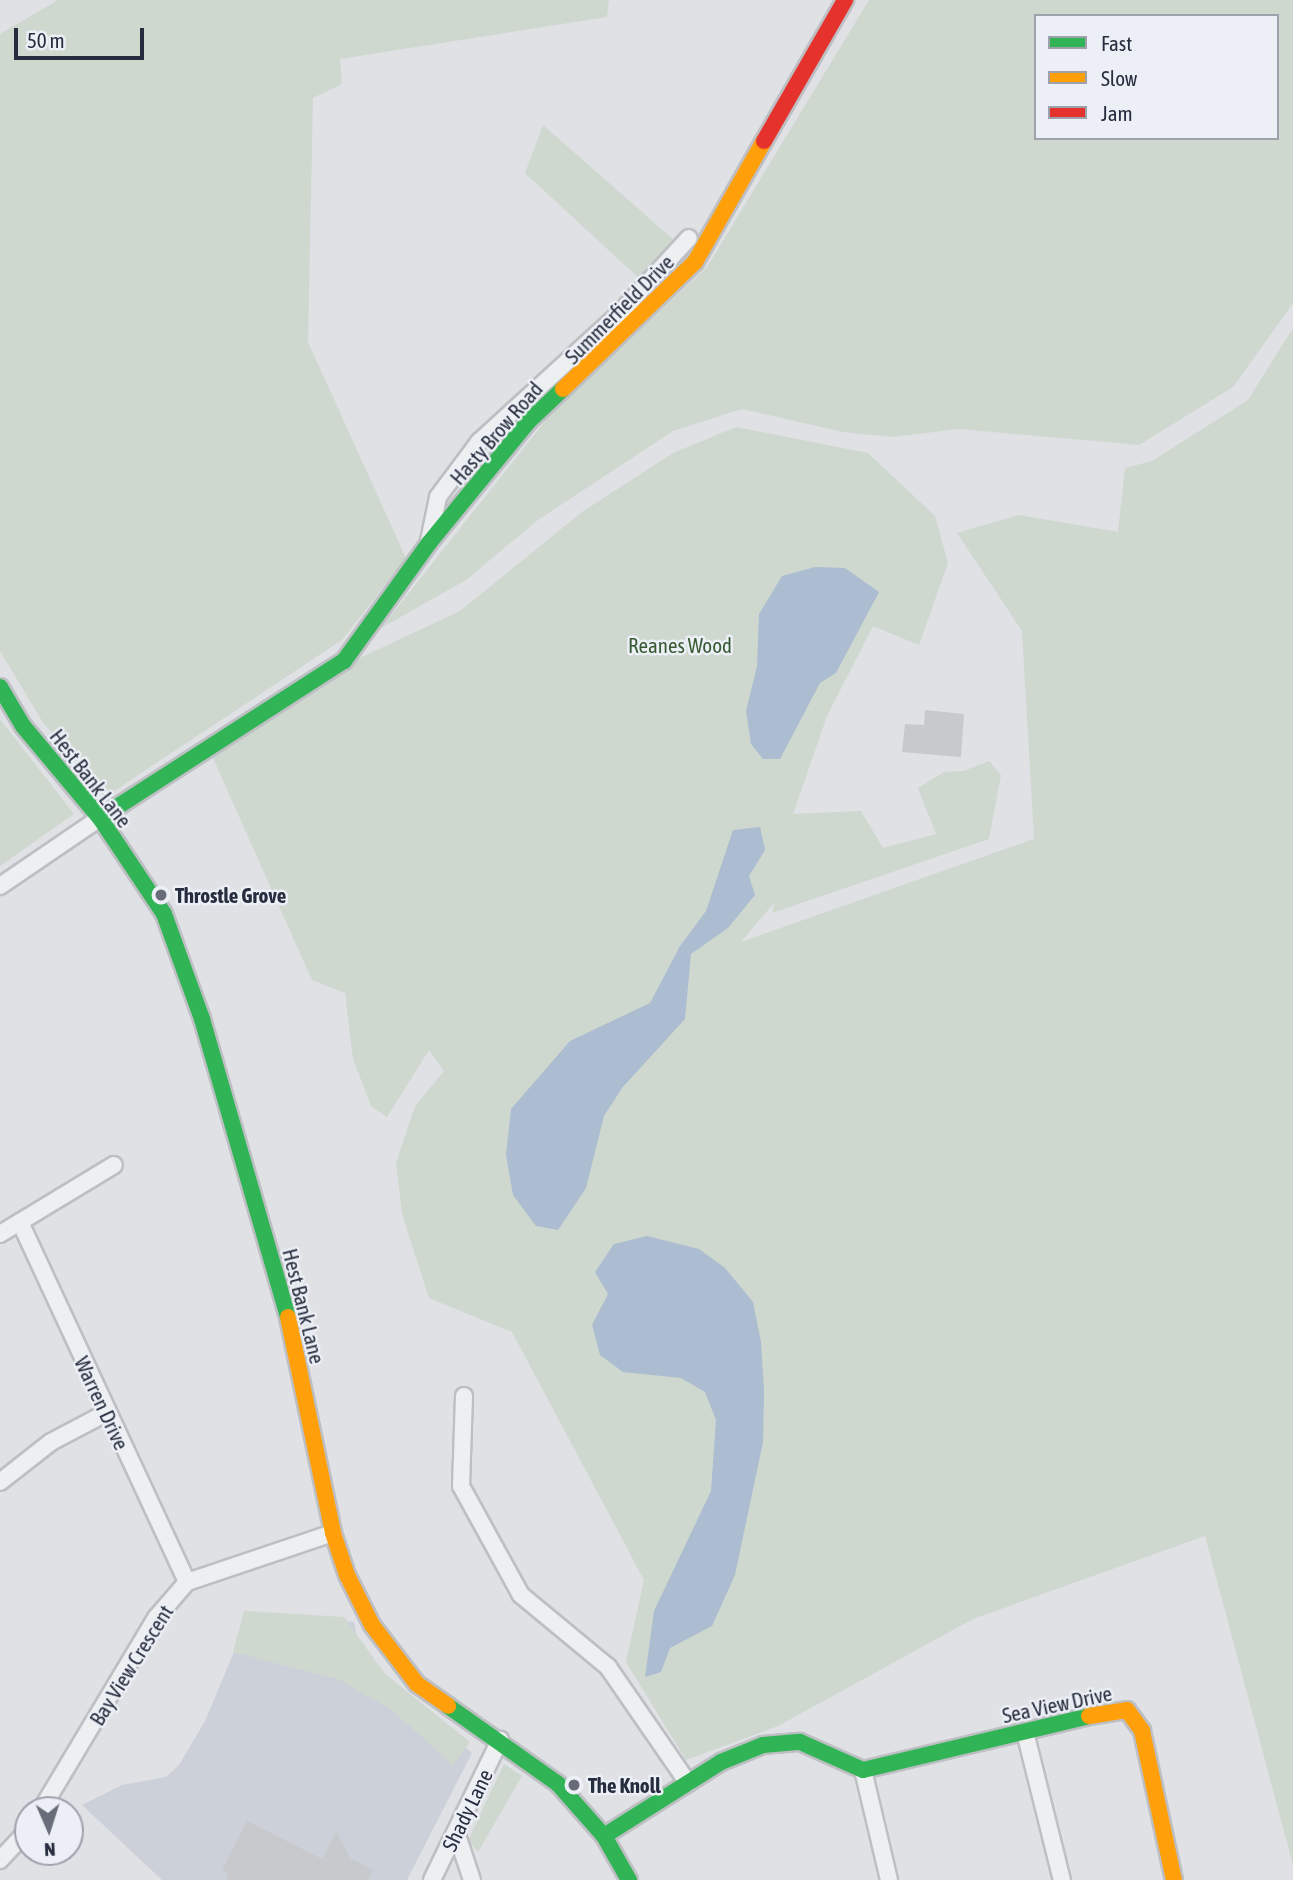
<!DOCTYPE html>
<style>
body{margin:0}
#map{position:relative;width:1293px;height:1880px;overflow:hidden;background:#dfe1e5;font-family:"Asap Condensed",sans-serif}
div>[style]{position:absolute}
.built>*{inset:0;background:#ccd0d8}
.green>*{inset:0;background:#ced8cf}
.water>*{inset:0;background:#acbcd1}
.building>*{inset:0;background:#c7c9cd}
.roads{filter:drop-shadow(2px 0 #bdbfc3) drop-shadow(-2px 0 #bdbfc3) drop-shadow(0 2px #bdbfc3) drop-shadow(0 -2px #bdbfc3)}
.street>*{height:16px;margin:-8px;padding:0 8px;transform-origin:8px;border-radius:8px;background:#eeeff1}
.fast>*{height:16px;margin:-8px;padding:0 8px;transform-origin:8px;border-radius:8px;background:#30b455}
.slow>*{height:16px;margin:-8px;padding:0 8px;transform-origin:8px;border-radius:8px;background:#ff9f0a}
.jam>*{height:16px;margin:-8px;padding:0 8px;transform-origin:8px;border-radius:8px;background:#e5322d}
.dots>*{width:19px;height:19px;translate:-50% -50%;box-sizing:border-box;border:4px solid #eceff5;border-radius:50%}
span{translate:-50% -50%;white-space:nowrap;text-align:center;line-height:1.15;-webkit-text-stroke:5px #eceff5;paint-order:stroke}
.street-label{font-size:21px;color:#262d3e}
.park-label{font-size:21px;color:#385a33}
.poi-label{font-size:21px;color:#262d3e;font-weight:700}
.left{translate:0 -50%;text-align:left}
.legend{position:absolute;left:1034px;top:14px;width:245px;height:126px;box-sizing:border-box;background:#eceff5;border:2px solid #9da1ac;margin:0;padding:9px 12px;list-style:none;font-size:21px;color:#262d3e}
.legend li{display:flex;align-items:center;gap:14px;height:35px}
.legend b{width:35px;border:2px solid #9da1ac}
.north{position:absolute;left:14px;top:1796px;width:70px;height:70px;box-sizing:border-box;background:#eceff5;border:2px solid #9da1ac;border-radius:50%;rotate:177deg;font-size:19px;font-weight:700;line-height:28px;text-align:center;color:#262d3e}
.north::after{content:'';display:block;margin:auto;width:24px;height:32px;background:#676c78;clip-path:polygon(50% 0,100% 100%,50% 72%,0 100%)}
.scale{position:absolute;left:14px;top:28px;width:130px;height:32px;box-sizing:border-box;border:4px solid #262d3e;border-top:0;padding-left:9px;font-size:21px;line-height:24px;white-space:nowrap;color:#262d3e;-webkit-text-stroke:5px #eceff5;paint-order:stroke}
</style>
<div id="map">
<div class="built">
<i style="clip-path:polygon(249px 1616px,354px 1622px,360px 1652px,370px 1665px,472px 1753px,407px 1880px,162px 1880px,82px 1805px,122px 1785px,166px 1777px,179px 1765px,205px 1721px)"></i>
</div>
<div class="green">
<i style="clip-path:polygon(58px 0,609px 0,607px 17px,340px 59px,342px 84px,313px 98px,308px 342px,406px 558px,342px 640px,105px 797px,42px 721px,0 651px,0 34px)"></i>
<i style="clip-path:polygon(evenodd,869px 0,1293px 0,1293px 303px,1233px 387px,1139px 445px,959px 429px,893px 437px,843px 432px,742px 409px,673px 431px,538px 520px,466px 580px,381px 628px,550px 415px,707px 267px,869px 0,1036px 16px,1277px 16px,1277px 138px,1036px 138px,1036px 16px)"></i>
<i style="clip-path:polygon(543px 125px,675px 241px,643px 282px,525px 173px)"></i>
<i style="clip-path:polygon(1293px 328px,1293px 1865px,1205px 1536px,973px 1619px,778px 1726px,686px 1760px,626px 1662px,644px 1580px,512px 1332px,429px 1298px,402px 1214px,396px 1163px,415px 1106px,444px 1071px,429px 1050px,387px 1117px,371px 1106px,353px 1059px,345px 993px,312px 980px,212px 756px,360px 658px,460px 611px,582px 512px,673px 453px,736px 427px,868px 453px,935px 516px,948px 563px,919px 645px,873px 626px,827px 716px,793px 814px,861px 811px,883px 848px,936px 834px,918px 788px,944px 772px,964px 771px,989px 761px,1001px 775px,989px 839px,772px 913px,774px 903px,741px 942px,1034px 839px,1022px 631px,957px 533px,1019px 515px,1118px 532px,1125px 468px,1152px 461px,1248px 400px)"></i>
<i style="clip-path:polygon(0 719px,74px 814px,0 866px)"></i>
<i style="clip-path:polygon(244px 1611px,344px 1617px,385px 1674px,470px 1742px,453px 1765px,392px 1710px,338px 1679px,233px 1652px)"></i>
<i style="clip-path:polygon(504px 1764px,522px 1776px,478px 1852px,468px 1840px)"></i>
</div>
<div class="water">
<i style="clip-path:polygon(815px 567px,845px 568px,879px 592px,836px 673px,820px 683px,780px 759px,763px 759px,751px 744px,746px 711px,757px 666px,759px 614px,782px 576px)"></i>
<i style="clip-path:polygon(760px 827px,765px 850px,749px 876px,755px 895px,728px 928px,691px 954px,685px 1019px,622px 1088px,604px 1116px,586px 1188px,558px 1230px,536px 1226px,513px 1195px,506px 1155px,511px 1109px,570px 1041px,650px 1003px,680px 946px,706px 911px,733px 830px)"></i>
<i style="clip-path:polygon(647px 1236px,699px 1249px,725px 1268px,753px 1302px,761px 1342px,764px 1392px,763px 1442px,735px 1575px,712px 1626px,670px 1648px,661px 1672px,645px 1677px,654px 1611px,711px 1491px,716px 1420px,705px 1392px,681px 1378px,623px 1372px,600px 1355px,592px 1325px,608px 1294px,595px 1272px,614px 1244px)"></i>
</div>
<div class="building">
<i style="clip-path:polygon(925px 710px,964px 714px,961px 757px,902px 752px,905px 724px,924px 725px)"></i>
<i style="clip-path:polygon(247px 1821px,322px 1859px,336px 1831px,350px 1858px,373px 1870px,368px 1880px,226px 1880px,229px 1874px,222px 1870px)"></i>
</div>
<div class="roads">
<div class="street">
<i style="left:429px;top:541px;width:45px;rotate:-78.4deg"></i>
<i style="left:438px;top:497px;width:69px;rotate:-53.3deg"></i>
<i style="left:479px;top:442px;width:190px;rotate:-42.4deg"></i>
<i style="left:619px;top:314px;width:103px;rotate:-47.4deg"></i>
<i style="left:0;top:886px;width:121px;rotate:-34.2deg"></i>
<i style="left:20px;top:1222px;width:397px;rotate:65.1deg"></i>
<i style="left:0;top:1234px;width:133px;rotate:-31.2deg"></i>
<i style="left:464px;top:1396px;width:90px;rotate:91.9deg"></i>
<i style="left:461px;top:1486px;width:124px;rotate:61.2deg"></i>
<i style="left:521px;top:1595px;width:113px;rotate:39.6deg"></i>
<i style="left:608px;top:1667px;width:141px;rotate:55.4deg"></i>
<i style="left:0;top:1482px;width:65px;rotate:-38.1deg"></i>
<i style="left:51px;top:1442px;width:62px;rotate:-27.8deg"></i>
<i style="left:1025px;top:1732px;width:153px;rotate:76deg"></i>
<i style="left:863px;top:1770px;width:113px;rotate:76.7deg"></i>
<i style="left:41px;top:1810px;width:224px;rotate:-59.1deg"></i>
<i style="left:156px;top:1618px;width:48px;rotate:-49.3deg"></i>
<i style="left:187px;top:1582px;width:154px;rotate:-18.6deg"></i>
<i style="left:457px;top:1835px;width:47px;rotate:71.6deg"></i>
<i style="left:0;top:1860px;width:41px;rotate:-47deg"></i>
<i style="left:432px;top:1880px;width:156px;rotate:-64.1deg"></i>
</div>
<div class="fast">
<i style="left:0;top:687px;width:45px;rotate:59.5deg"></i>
<i style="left:23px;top:726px;width:120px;rotate:50.1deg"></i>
<i style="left:100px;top:818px;width:115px;rotate:56.3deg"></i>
<i style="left:164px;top:914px;width:112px;rotate:70.1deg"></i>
<i style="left:202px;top:1019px;width:310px;rotate:73.9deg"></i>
<i style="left:100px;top:818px;width:290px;rotate:-32.8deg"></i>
<i style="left:344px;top:661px;width:145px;rotate:-54.2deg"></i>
<i style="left:429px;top:543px;width:158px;rotate:-50.7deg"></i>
<i style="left:529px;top:421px;width:47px;rotate:-43.3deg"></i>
<i style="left:448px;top:1706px;width:135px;rotate:35.3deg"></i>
<i style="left:558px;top:1784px;width:69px;rotate:48.5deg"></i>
<i style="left:604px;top:1836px;width:51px;rotate:60.4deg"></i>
<i style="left:604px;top:1836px;width:138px;rotate:-32.3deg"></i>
<i style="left:721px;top:1762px;width:45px;rotate:-22deg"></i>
<i style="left:763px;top:1745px;width:37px;rotate:-5deg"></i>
<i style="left:800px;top:1742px;width:69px;rotate:24deg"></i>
<i style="left:863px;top:1770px;width:232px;rotate:-13.4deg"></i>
</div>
<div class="slow">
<i style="left:563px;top:389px;width:183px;rotate:-43.9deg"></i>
<i style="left:695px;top:262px;width:139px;rotate:-60.3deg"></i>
<i style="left:288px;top:1317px;width:221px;rotate:78.2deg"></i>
<i style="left:333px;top:1533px;width:44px;rotate:71.6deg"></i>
<i style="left:347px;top:1575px;width:56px;rotate:63.4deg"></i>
<i style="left:372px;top:1625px;width:74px;rotate:52.7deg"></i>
<i style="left:417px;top:1684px;width:38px;rotate:35deg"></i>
<i style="left:1089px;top:1716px;width:38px;rotate:-9deg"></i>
<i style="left:1127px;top:1710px;width:26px;rotate:54deg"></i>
<i style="left:1142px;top:1731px;width:152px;rotate:77.9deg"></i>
</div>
<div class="jam">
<i style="left:764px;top:141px;width:163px;rotate:-60.1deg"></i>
</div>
</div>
<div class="dots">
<i style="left:161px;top:895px;background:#676c78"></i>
<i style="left:574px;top:1785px;background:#676c78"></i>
</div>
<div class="street-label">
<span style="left:619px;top:309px;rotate:-45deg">Summerfield Drive</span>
<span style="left:496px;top:433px;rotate:-49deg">Hasty Brow Road</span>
<span style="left:91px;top:778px;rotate:52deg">Hest Bank Lane</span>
<span style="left:304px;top:1306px;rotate:76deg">Hest Bank Lane</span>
<span style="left:102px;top:1403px;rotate:65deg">Warren Drive</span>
<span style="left:131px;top:1665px;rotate:-58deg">Bay View Crescent</span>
<span style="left:1057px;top:1704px;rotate:-12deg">Sea View Drive</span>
<span style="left:467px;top:1810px;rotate:-64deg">Shady Lane</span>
</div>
<div class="park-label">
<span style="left:680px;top:645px">Reanes Wood</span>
</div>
<div class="poi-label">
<span class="left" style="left:175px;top:895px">Throstle Grove</span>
<span class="left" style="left:588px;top:1785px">The Knoll</span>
</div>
<ul class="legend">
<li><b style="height:9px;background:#30b455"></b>Fast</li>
<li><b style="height:9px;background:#ff9f0a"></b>Slow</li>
<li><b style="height:9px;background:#e5322d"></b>Jam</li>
</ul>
<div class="north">N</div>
<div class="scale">50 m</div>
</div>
